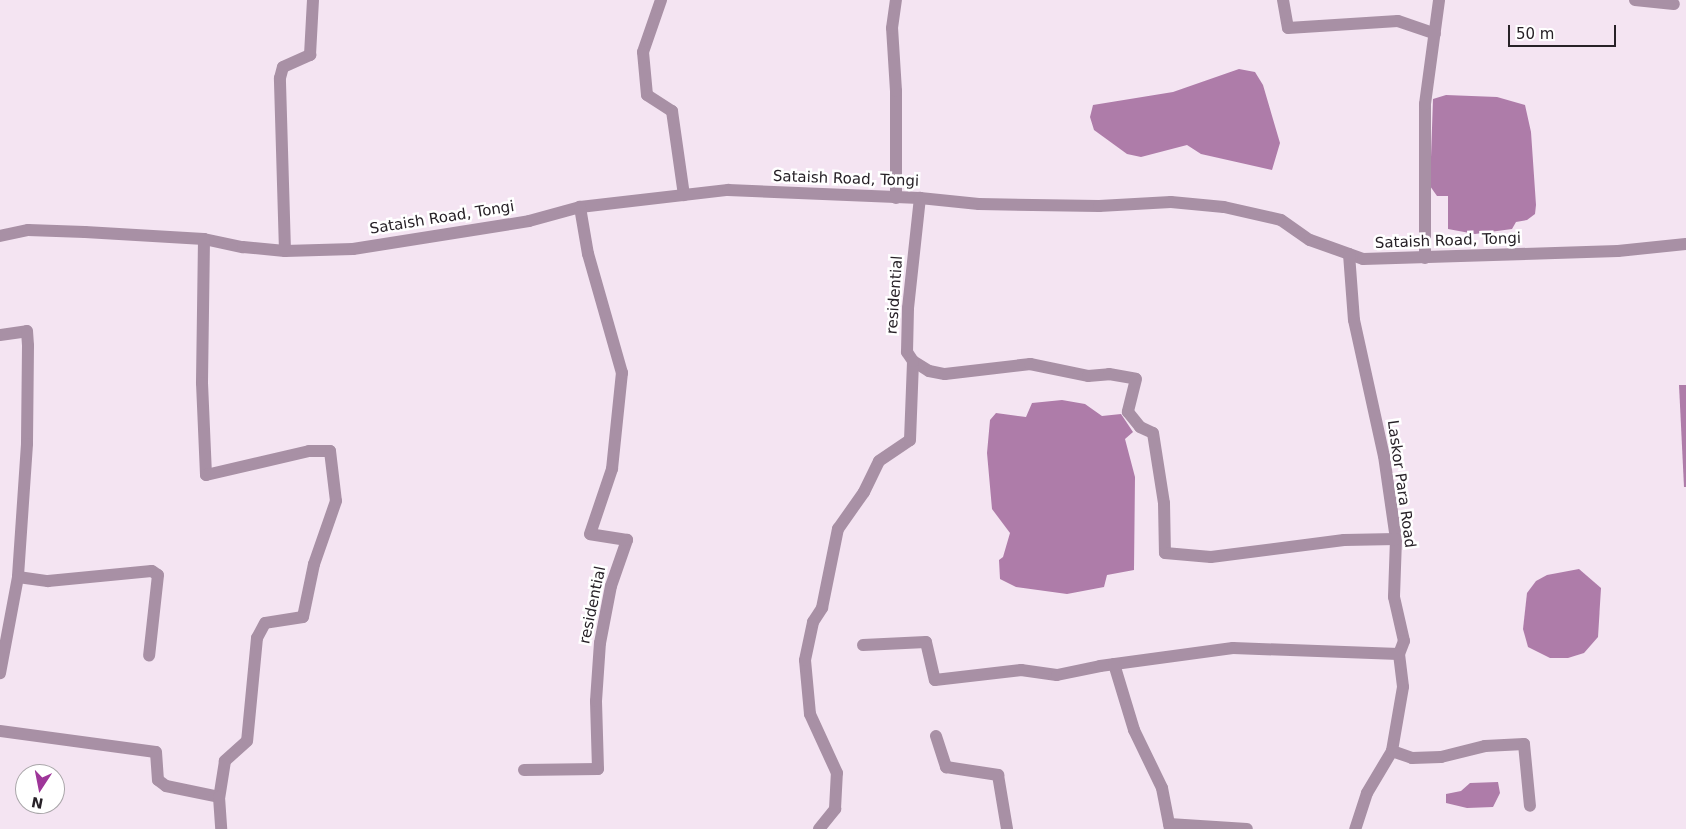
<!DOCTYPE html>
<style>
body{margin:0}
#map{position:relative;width:1686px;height:829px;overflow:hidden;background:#f4e4f2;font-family:"DejaVu Sans",sans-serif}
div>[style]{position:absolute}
.water>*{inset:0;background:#ae7ca9}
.minor>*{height:12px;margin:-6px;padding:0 6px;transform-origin:6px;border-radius:6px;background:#a890a5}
span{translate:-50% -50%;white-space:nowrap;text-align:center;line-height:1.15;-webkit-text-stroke:5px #fff;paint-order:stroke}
.street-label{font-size:15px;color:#272127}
.north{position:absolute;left:15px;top:764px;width:50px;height:50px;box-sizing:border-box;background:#fff;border:1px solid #a9a6a9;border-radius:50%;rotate:191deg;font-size:14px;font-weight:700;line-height:20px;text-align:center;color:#272127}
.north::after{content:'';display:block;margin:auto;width:18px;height:22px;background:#9e3699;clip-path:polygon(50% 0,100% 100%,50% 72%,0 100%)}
.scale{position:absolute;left:1508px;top:25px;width:108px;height:22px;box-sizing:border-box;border:2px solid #272127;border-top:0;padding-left:6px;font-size:15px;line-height:18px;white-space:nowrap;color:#272127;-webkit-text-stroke:4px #fff;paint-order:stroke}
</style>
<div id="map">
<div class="water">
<i style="clip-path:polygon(1239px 69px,1255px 72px,1263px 85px,1280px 143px,1272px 170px,1201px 154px,1187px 145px,1141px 157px,1127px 154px,1094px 130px,1090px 117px,1093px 105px,1173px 92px)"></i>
<i style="clip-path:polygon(1446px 95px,1497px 97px,1525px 105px,1531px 132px,1536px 205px,1535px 214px,1527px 220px,1516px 222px,1512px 229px,1475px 234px,1448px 229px,1448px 196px,1437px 196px,1430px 186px,1433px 99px)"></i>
<i style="clip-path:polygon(1679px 385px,1686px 385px,1686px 487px,1684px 487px)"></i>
<i style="clip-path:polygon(1062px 400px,1085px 404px,1102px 416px,1121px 414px,1133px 432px,1125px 439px,1135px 477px,1134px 570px,1107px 575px,1104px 587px,1067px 594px,1016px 587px,1000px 579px,999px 560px,1003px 557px,1010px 533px,992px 509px,987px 453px,990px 420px,996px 413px,1026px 417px,1032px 403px)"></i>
<i style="clip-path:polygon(1579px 569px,1601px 588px,1598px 637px,1584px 653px,1568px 658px,1550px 658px,1528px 647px,1523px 629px,1527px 593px,1536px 581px,1547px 575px)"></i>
<i style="clip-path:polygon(1498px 782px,1500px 793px,1493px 807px,1467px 808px,1446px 803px,1446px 794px,1461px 791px,1470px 783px)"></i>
</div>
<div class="minor">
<i style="left:661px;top:0;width:55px;rotate:109.1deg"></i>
<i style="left:643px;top:52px;width:43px;rotate:84.7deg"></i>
<i style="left:647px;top:95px;width:30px;rotate:33deg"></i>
<i style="left:672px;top:111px;width:85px;rotate:81.9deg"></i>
<i style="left:1283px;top:0;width:28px;rotate:80deg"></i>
<i style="left:1288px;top:28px;width:110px;rotate:-3.6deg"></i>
<i style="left:1398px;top:21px;width:39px;rotate:19deg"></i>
<i style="left:1635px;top:0;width:39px;rotate:6deg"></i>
<i style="left:896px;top:198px;width:107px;rotate:-90deg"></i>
<i style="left:896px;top:91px;width:63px;rotate:-93.6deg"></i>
<i style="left:892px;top:28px;width:28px;rotate:-82deg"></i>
<i style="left:0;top:236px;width:29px;rotate:-12deg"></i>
<i style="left:28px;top:230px;width:57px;rotate:2deg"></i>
<i style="left:85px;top:232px;width:119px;rotate:3.4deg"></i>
<i style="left:204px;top:239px;width:40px;rotate:12deg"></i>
<i style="left:243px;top:247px;width:42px;rotate:5.4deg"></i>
<i style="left:285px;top:251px;width:68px;rotate:-1.7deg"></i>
<i style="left:353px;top:249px;width:178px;rotate:-9deg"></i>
<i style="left:529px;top:221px;width:53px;rotate:-15.4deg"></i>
<i style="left:580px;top:207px;width:149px;rotate:-6.6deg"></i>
<i style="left:728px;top:190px;width:192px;rotate:2.4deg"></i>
<i style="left:920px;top:198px;width:59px;rotate:5.8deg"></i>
<i style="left:979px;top:204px;width:120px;rotate:1deg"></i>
<i style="left:1099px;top:206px;width:72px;rotate:-3.2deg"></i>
<i style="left:1171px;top:202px;width:53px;rotate:5.4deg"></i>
<i style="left:1224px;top:207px;width:58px;rotate:12.8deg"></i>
<i style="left:1281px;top:220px;width:35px;rotate:35deg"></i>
<i style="left:1310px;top:240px;width:56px;rotate:19.7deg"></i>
<i style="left:1363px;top:259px;width:255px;rotate:-1.8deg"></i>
<i style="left:1618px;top:251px;width:68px;rotate:-5.9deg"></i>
<i style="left:204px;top:239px;width:144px;rotate:90.8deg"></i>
<i style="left:202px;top:383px;width:92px;rotate:87.5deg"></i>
<i style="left:206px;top:475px;width:106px;rotate:-13.1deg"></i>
<i style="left:309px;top:451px;width:21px"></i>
<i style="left:330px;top:451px;width:50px;rotate:83.2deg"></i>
<i style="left:336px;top:501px;width:67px;rotate:109.2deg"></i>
<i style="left:314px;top:564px;width:54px;rotate:101.7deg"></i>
<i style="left:303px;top:617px;width:38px;rotate:171deg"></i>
<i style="left:265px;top:623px;width:17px;rotate:118deg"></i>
<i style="left:257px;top:638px;width:103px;rotate:95.5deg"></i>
<i style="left:247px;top:741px;width:30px;rotate:138deg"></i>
<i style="left:225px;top:761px;width:36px;rotate:99deg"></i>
<i style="left:285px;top:251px;width:173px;rotate:-91.7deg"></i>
<i style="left:280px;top:78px;width:11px;rotate:-75deg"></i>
<i style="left:283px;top:67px;width:30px;rotate:-24deg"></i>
<i style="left:310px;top:55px;width:55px;rotate:-86.9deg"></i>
<i style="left:1349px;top:254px;width:66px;rotate:85.7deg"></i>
<i style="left:1354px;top:320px;width:139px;rotate:77.6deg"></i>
<i style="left:1384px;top:456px;width:84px;rotate:81.8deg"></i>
<i style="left:1396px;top:539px;width:58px;rotate:92deg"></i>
<i style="left:1394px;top:597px;width:45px;rotate:77.2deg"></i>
<i style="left:1404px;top:641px;width:14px;rotate:111deg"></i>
<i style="left:1399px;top:654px;width:33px;rotate:83deg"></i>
<i style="left:1403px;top:687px;width:65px;rotate:99.8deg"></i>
<i style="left:1392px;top:751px;width:49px;rotate:120.8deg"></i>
<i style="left:1367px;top:793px;width:38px;rotate:108deg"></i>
<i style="left:1425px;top:258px;width:154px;rotate:-90deg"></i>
<i style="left:1425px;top:104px;width:105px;rotate:-82.3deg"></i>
<i style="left:0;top:335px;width:27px;rotate:-8deg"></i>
<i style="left:27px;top:331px;width:15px;rotate:86deg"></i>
<i style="left:28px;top:346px;width:98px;rotate:90.6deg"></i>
<i style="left:27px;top:444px;width:133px;rotate:93.9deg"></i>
<i style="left:18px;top:577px;width:98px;rotate:100.6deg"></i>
<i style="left:913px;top:361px;width:19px;rotate:32deg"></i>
<i style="left:929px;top:371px;width:16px;rotate:11deg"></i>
<i style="left:945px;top:374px;width:86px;rotate:-6.7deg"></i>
<i style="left:1030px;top:364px;width:59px;rotate:11.7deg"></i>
<i style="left:1088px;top:376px;width:21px;rotate:-5deg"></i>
<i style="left:1109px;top:374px;width:27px;rotate:10deg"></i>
<i style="left:1136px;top:379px;width:34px;rotate:104deg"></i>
<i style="left:1128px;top:412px;width:19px;rotate:51deg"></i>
<i style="left:1140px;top:427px;width:14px;rotate:25deg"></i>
<i style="left:1153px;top:433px;width:71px;rotate:81.1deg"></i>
<i style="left:1164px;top:503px;width:50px;rotate:88.9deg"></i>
<i style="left:1165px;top:553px;width:46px;rotate:5deg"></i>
<i style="left:1211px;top:557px;width:134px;rotate:-7.3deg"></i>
<i style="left:1344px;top:540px;width:52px;rotate:-1.1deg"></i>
<i style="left:18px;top:577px;width:30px;rotate:8deg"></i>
<i style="left:48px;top:581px;width:104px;rotate:-5.5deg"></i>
<i style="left:152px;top:571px;width:7px;rotate:34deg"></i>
<i style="left:158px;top:575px;width:81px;rotate:96.3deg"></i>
<i style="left:863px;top:645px;width:63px;rotate:-2.7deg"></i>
<i style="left:926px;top:642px;width:39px;rotate:77deg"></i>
<i style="left:935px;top:680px;width:87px;rotate:-6.6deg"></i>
<i style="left:1021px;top:670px;width:36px;rotate:8deg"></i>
<i style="left:1057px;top:675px;width:44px;rotate:-11.8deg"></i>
<i style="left:1100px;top:666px;width:134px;rotate:-7.7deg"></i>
<i style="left:1233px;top:648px;width:166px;rotate:2.1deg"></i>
<i style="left:1114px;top:664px;width:69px;rotate:73.1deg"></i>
<i style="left:1134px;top:730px;width:64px;rotate:64.2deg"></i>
<i style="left:1162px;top:788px;width:42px;rotate:79deg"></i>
<i style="left:0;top:731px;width:157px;rotate:7.7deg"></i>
<i style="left:156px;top:752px;width:28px;rotate:86deg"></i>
<i style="left:158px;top:780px;width:10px;rotate:37deg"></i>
<i style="left:166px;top:786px;width:54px;rotate:11.7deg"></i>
<i style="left:219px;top:797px;width:32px;rotate:86deg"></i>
<i style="left:936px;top:736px;width:33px;rotate:72deg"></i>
<i style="left:946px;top:767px;width:53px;rotate:8.7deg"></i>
<i style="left:998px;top:775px;width:55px;rotate:80.5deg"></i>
<i style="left:1392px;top:751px;width:21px;rotate:19deg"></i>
<i style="left:1412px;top:758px;width:29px;rotate:-2deg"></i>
<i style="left:1441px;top:757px;width:45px;rotate:-14deg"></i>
<i style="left:1485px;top:746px;width:39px;rotate:-3deg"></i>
<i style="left:1524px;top:744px;width:62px;rotate:84.5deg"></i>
<i style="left:524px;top:770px;width:74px;rotate:-0.8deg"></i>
<i style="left:598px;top:769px;width:68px;rotate:-91.7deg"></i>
<i style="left:596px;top:701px;width:58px;rotate:-86.1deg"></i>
<i style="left:600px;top:643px;width:58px;rotate:-79.1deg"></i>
<i style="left:611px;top:586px;width:49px;rotate:-70.8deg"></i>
<i style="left:627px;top:540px;width:37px;rotate:-171deg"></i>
<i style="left:590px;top:534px;width:69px;rotate:-71.3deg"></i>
<i style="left:612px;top:469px;width:97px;rotate:-84.1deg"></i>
<i style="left:622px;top:373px;width:124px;rotate:-105.9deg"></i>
<i style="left:588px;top:254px;width:48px;rotate:-99.7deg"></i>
<i style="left:1169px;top:824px;width:78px;rotate:3.7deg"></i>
<i style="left:819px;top:829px;width:26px;rotate:-51deg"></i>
<i style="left:835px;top:809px;width:36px;rotate:-87deg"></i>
<i style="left:837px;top:773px;width:65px;rotate:-114.6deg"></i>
<i style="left:810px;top:714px;width:54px;rotate:-95.3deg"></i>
<i style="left:805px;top:660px;width:39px;rotate:-78deg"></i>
<i style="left:813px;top:622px;width:17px;rotate:-57deg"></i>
<i style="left:822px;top:608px;width:81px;rotate:-78.6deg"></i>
<i style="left:838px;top:529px;width:45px;rotate:-54.9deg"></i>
<i style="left:864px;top:492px;width:34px;rotate:-64deg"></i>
<i style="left:879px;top:461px;width:37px;rotate:-34deg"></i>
<i style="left:910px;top:440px;width:79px;rotate:-87.8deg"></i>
<i style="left:913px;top:361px;width:11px;rotate:-124deg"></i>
<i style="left:907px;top:352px;width:44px;rotate:-88.7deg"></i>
<i style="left:908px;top:308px;width:111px;rotate:-83.8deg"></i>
</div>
<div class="street-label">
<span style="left:846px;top:179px;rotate:2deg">Sataish Road, Tongi</span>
<span style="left:442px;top:218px;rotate:-9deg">Sataish Road, Tongi</span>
<span style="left:1448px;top:241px;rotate:-2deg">Sataish Road, Tongi</span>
<span style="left:895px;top:295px;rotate:-86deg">residential</span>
<span style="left:1401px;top:484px;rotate:82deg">Laskor Para Road</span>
<span style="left:593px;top:605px;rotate:-78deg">residential</span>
</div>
<div class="north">N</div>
<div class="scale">50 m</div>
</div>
